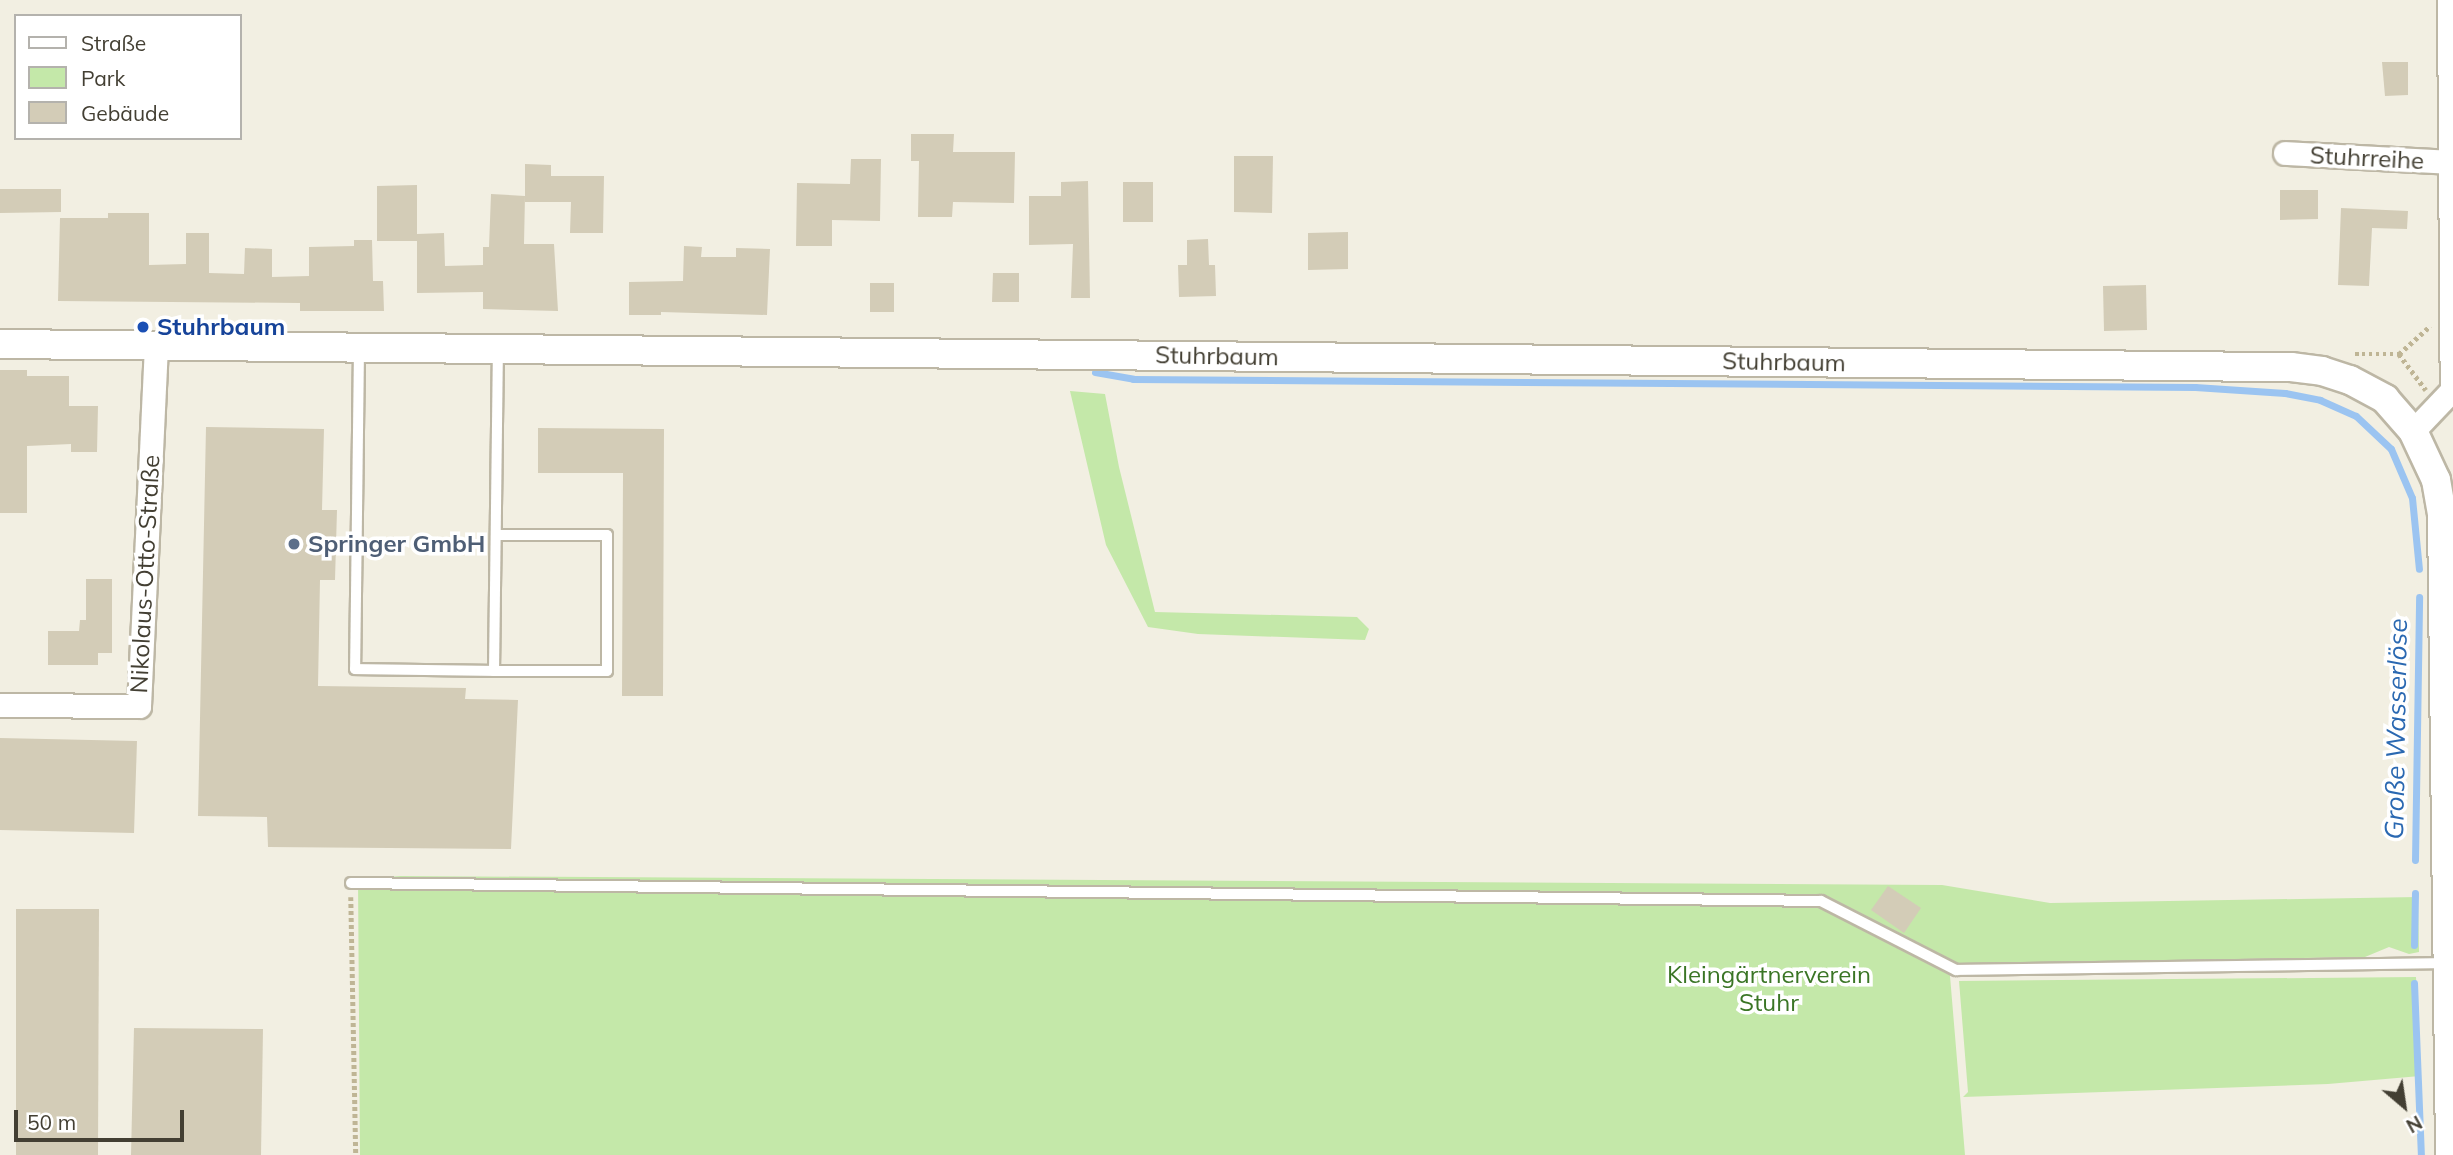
<!DOCTYPE html>
<meta charset="utf-8">
<style>
body{margin:0}
#map{position:relative;width:2453px;height:1155px;overflow:hidden;background:#f2efe2;font-family:Mulish,sans-serif}
div>[style]{position:absolute}
.green>*{inset:0;background:#c4e8a9}
.stream>*{height:7px;margin:-3.5px;padding:0 3.5px;transform-origin:3.5px;border-radius:3.5px;background:#9bc4f1}
.building>*{inset:0;background:#d3ccb7}
.path>*{height:4.5px;margin-top:-2.25px;transform-origin:0;background:repeating-linear-gradient(90deg,#bfb595 0 3.5px,transparent 0 7px)}
.roads{filter:drop-shadow(2px 0 #bdb7a5) drop-shadow(-2px 0 #bdb7a5) drop-shadow(0 2px #bdb7a5) drop-shadow(0 -2px #bdb7a5)}
.service>*{height:10px;margin:-5px;padding:0 5px;transform-origin:5px;border-radius:5px;background:#fff}
.minor>*{height:23px;margin:-11.5px;padding:0 11.5px;transform-origin:11.5px;border-radius:11.5px;background:#fff}
.tertiary>*{height:28px;margin:-14px;padding:0 14px;transform-origin:14px;border-radius:14px;background:#fff}
.dots>*{width:19px;height:19px;translate:-50% -50%;box-sizing:border-box;border:4px solid #fff;border-radius:50%}
span{translate:-50% -50%;white-space:nowrap;text-align:center;line-height:1.15;-webkit-text-stroke:7px #fff;paint-order:stroke}
.street-label{font-size:24px;color:#433f33}
.transit-label{font-size:24px;color:#164399;font-weight:700}
.left{translate:0 -50%;text-align:left}
.service-label{font-size:24px;color:#4e5e75;font-weight:700}
.park-label{font-size:24px;color:#3a7525}
.water-label{font-size:26px;color:#2a68b1;font-style:italic}
.legend{position:absolute;left:14px;top:14px;width:228px;height:126px;box-sizing:border-box;background:#fff;border:2px solid #b4b2ad;margin:0;padding:9px 12px;list-style:none;font-size:21px;color:#433f33}
.legend li{display:flex;align-items:center;gap:14px;height:35px}
.legend b{width:35px;border:2px solid #b4b2ad}
.north{position:absolute;left:2369px;top:1071px;width:70px;height:70px;-webkit-text-stroke:5px #fff;paint-order:stroke;rotate:151deg;font-size:19px;font-weight:700;line-height:28px;text-align:center;color:#433f33}
.north::after{content:'';display:block;margin:auto;width:24px;height:32px;background:#433f33;clip-path:polygon(50% 0,100% 100%,50% 72%,0 100%)}
.scale{position:absolute;left:14px;top:1110px;width:170px;height:32px;box-sizing:border-box;border:4px solid #433f33;border-top:0;padding-left:9px;font-size:21px;line-height:24px;white-space:nowrap;color:#433f33;-webkit-text-stroke:5px #fff;paint-order:stroke}
</style>
<div id="map">
<div class="green">
<i style="clip-path:polygon(1070px 391px,1105px 394px,1119px 467px,1155px 612px,1357px 617px,1369px 629px,1365px 640px,1198px 634px,1148px 627px,1106px 545px)"></i>
<i style="clip-path:polygon(401px 876px,1942px 885px,2050px 903px,2418px 897px,2419px 952px,2409px 954px,2389px 947px,2365px 957px,1949px 964px,1965px 1155px,360px 1155px,358px 879px)"></i>
<i style="clip-path:polygon(2416px 977px,2420px 1076px,2328px 1084px,1963px 1097px,1968px 1092px,1959px 981px)"></i>
</div>
<div class="stream">
<i style="left:1095px;top:372px;width:39px;rotate:10deg"></i>
<i style="left:1133px;top:379px;width:1062px;rotate:0.43deg"></i>
<i style="left:2195px;top:387px;width:90px;rotate:3.8deg"></i>
<i style="left:2285px;top:393px;width:36px;rotate:11deg"></i>
<i style="left:2320px;top:400px;width:39px;rotate:24deg"></i>
<i style="left:2356px;top:416px;width:48px;rotate:43.3deg"></i>
<i style="left:2391px;top:449px;width:53px;rotate:66.8deg"></i>
<i style="left:2412px;top:498px;width:71px;rotate:84.4deg"></i>
<i style="left:2415px;top:860px;width:263px;rotate:-89.1deg"></i>
<i style="left:2414px;top:945px;width:52px;rotate:-88.9deg"></i>
<i style="left:2414px;top:983px;width:172px;rotate:87.7deg"></i>
</div>
<div class="building">
<i style="clip-path:polygon(2382px 62px,2408px 62px,2408px 95px,2385px 96px)"></i>
<i style="clip-path:polygon(911px 134px,954px 134px,953px 152px,1015px 152px,1014px 203px,953px 202px,952px 217px,918px 217px,919px 161px,911px 161px)"></i>
<i style="clip-path:polygon(1234px 156px,1273px 156px,1272px 213px,1234px 212px)"></i>
<i style="clip-path:polygon(851px 159px,881px 159px,880px 221px,832px 220px,832px 246px,796px 246px,797px 183px,850px 184px)"></i>
<i style="clip-path:polygon(525px 164px,551px 165px,551px 176px,604px 176px,603px 233px,570px 233px,571px 202px,525px 202px)"></i>
<i style="clip-path:polygon(1088px 181px,1090px 298px,1071px 298px,1073px 244px,1029px 245px,1029px 196px,1061px 196px,1061px 182px)"></i>
<i style="clip-path:polygon(1123px 182px,1153px 182px,1153px 222px,1123px 222px)"></i>
<i style="clip-path:polygon(417px 185px,417px 234px,444px 233px,445px 266px,483px 265px,483px 247px,489px 247px,491px 194px,525px 196px,524px 244px,554px 244px,558px 311px,483px 309px,483px 292px,417px 293px,417px 241px,377px 241px,377px 186px)"></i>
<i style="clip-path:polygon(0 189px,61px 189px,61px 212px,0 213px)"></i>
<i style="clip-path:polygon(2280px 190px,2318px 190px,2318px 219px,2280px 220px)"></i>
<i style="clip-path:polygon(2341px 208px,2408px 211px,2407px 229px,2372px 228px,2369px 286px,2338px 285px)"></i>
<i style="clip-path:polygon(108px 213px,149px 213px,149px 265px,186px 264px,186px 233px,209px 233px,209px 273px,244px 274px,245px 248px,272px 249px,272px 277px,309px 276px,309px 247px,354px 246px,354px 240px,372px 240px,373px 281px,383px 281px,384px 311px,300px 311px,300px 303px,58px 301px,60px 218px,108px 218px)"></i>
<i style="clip-path:polygon(1348px 232px,1348px 269px,1308px 270px,1308px 233px)"></i>
<i style="clip-path:polygon(1208px 239px,1209px 265px,1215px 265px,1216px 296px,1179px 297px,1178px 265px,1187px 265px,1187px 240px)"></i>
<i style="clip-path:polygon(684px 246px,702px 247px,701px 257px,736px 257px,736px 248px,770px 249px,767px 315px,661px 312px,661px 315px,629px 315px,629px 282px,683px 281px)"></i>
<i style="clip-path:polygon(993px 273px,1019px 273px,1019px 302px,992px 302px)"></i>
<i style="clip-path:polygon(870px 283px,894px 283px,894px 312px,870px 312px)"></i>
<i style="clip-path:polygon(2146px 285px,2147px 330px,2104px 331px,2103px 286px)"></i>
<i style="clip-path:polygon(0 370px,27px 370px,27px 376px,69px 376px,69px 406px,98px 406px,97px 452px,71px 452px,71px 444px,27px 446px,27px 513px,0 513px)"></i>
<i style="clip-path:polygon(206px 427px,324px 429px,322px 510px,337px 510px,335px 580px,320px 580px,318px 686px,466px 688px,465px 699px,518px 700px,511px 849px,268px 847px,267px 817px,198px 816px)"></i>
<i style="clip-path:polygon(538px 428px,664px 429px,663px 696px,622px 696px,623px 473px,538px 473px)"></i>
<i style="clip-path:polygon(86px 579px,112px 579px,112px 653px,98px 653px,98px 665px,48px 665px,48px 631px,79px 631px,80px 620px,86px 620px)"></i>
<i style="clip-path:polygon(0 738px,137px 741px,134px 833px,0 830px)"></i>
<i style="clip-path:polygon(1888px 886px,1921px 908px,1904px 933px,1871px 910px)"></i>
<i style="clip-path:polygon(16px 909px,99px 909px,98px 1155px,16px 1155px)"></i>
<i style="clip-path:polygon(134px 1028px,263px 1029px,261px 1155px,131px 1155px)"></i>
</div>
<div class="path">
<i style="left:2355px;top:354px;width:44px"></i>
<i style="left:2399px;top:354px;width:42px;rotate:-42.1deg"></i>
<i style="left:2399px;top:354px;width:45px;rotate:53.1deg"></i>
<i style="left:351px;top:897px;width:258px;rotate:88.9deg"></i>
</div>
<div class="roads">
<div class="service">
<i style="left:359px;top:349px;width:320px;rotate:90.7deg"></i>
<i style="left:355px;top:669px;width:139px;rotate:0.8deg"></i>
<i style="left:494px;top:671px;width:320px;rotate:-89.3deg"></i>
<i style="left:494px;top:671px;width:113px"></i>
<i style="left:607px;top:671px;width:136px;rotate:-90deg"></i>
<i style="left:607px;top:535px;width:111px;rotate:180deg"></i>
<i style="left:351px;top:883px;width:1470px;rotate:0.7deg"></i>
<i style="left:1821px;top:901px;width:152px;rotate:27.1deg"></i>
<i style="left:1956px;top:970px;width:490px;rotate:-0.8deg"></i>
</div>
<div class="minor">
<i style="left:2449px;top:0;width:389px;rotate:89.6deg"></i>
<i style="left:2285px;top:153px;width:165px;rotate:3.1deg"></i>
<i style="left:2413px;top:431px;width:58px;rotate:-46.4deg"></i>
<i style="left:0;top:705px;width:139px;rotate:0.4deg"></i>
<i style="left:139px;top:706px;width:361px;rotate:-87.3deg"></i>
</div>
<div class="tertiary">
<i style="left:0;top:344px;width:2291px;rotate:0.58deg"></i>
<i style="left:2291px;top:367px;width:31px;rotate:7deg"></i>
<i style="left:2322px;top:371px;width:29px;rotate:18deg"></i>
<i style="left:2350px;top:380px;width:40px;rotate:28deg"></i>
<i style="left:2385px;top:399px;width:43px;rotate:48.8deg"></i>
<i style="left:2413px;top:431px;width:54px;rotate:64.9deg"></i>
<i style="left:2436px;top:480px;width:36px;rotate:80deg"></i>
<i style="left:2442px;top:515px;width:640px;rotate:89.28deg"></i>
</div>
</div>
<div class="dots">
<i style="left:143px;top:327px;background:#1a4fb4"></i>
<i style="left:294px;top:544px;background:#5c6f8a"></i>
</div>
<div class="street-label">
<span style="left:2367px;top:158px;rotate:3deg">Stuhrreihe</span>
<span style="left:1217px;top:356px;rotate:1deg">Stuhrbaum</span>
<span style="left:1784px;top:362px;rotate:1deg">Stuhrbaum</span>
<span style="left:145px;top:574px;rotate:-87deg">Nikolaus-Otto-Straße</span>
</div>
<div class="transit-label">
<span class="left" style="left:157px;top:327px">Stuhrbaum</span>
</div>
<div class="service-label">
<span class="left" style="left:308px;top:544px">Springer GmbH</span>
</div>
<div class="park-label">
<span style="left:1769px;top:989px">Kleingärtnerverein<br>Stuhr</span>
</div>
<div class="water-label">
<span style="left:2396px;top:729px;rotate:-89deg">Große Wasserlöse</span>
</div>
<ul class="legend">
<li><b style="height:9px;background:#fff"></b>Straße</li>
<li><b style="height:19px;background:#c4e8a9"></b>Park</li>
<li><b style="height:19px;background:#d3ccb7"></b>Gebäude</li>
</ul>
<div class="north">N</div>
<div class="scale">50 m</div>
</div>
